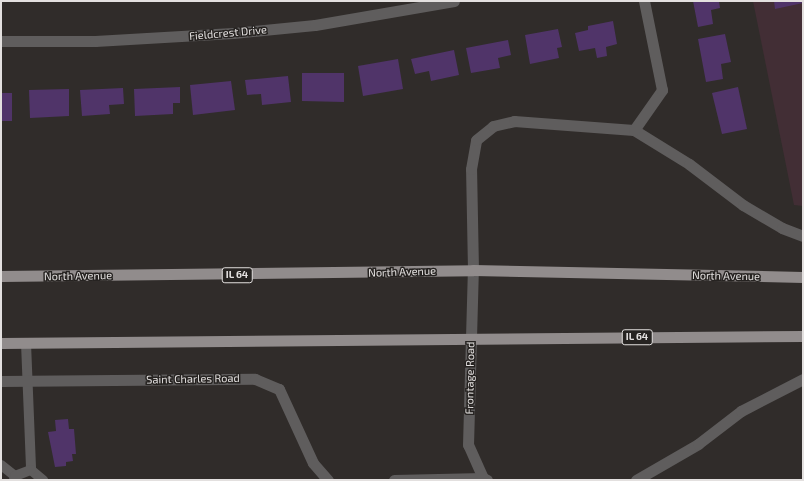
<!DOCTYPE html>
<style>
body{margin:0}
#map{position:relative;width:804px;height:481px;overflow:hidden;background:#302c2a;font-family:"Exo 2",sans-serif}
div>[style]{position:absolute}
.industrial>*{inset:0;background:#422e35}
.building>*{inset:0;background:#503469}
.service>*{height:10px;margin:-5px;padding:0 5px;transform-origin:5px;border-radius:5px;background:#5f5d5d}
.minor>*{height:11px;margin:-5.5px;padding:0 5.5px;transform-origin:5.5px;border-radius:5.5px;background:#5f5d5d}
.primary>*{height:11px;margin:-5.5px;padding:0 5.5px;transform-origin:5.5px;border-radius:5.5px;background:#918c8c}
span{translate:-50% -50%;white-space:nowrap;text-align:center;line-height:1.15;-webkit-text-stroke:3px #262321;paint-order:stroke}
.shield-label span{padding:1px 3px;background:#262321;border:1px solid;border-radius:3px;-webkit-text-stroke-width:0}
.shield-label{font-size:10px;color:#e3e0df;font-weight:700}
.street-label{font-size:11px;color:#e3e0df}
.frame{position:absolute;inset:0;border:2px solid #e3e0df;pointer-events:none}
</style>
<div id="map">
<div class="industrial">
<i style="clip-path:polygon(753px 1px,803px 1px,803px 206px,794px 205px)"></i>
</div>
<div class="building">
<i style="clip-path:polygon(693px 1px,719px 1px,720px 8px,711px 10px,713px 24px,698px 27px)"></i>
<i style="clip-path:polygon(774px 1px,803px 1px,803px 3px,775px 9px)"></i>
<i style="clip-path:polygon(613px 21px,617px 44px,606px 47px,607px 56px,597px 58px,595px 48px,579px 51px,575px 33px,588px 30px,588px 26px)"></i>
<i style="clip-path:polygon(558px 29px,562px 47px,557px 48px,559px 58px,530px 64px,525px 35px)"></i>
<i style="clip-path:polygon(725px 34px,731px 62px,721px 64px,723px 79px,706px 82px,698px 39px)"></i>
<i style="clip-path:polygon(508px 40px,511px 55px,498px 58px,500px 68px,471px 73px,466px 48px)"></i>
<i style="clip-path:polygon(454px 50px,459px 75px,431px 81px,429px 71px,415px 74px,411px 59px)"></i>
<i style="clip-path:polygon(398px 59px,403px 89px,363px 96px,358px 66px)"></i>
<i style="clip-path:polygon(302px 73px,344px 73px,344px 102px,302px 101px)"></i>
<i style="clip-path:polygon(288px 76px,291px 102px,262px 105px,261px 94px,247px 95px,245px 80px)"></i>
<i style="clip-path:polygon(231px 81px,235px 110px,193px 115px,190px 85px)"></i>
<i style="clip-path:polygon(180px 87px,180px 103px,173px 103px,173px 114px,135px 116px,134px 89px)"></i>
<i style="clip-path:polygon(738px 87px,747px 129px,722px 134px,712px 93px)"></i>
<i style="clip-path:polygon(123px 88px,124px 104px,109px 105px,110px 114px,82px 116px,80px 90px)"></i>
<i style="clip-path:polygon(69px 89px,69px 116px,30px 118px,29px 90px)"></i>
<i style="clip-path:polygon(1px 93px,12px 93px,12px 121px,1px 121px)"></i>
<i style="clip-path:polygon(68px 419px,69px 429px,74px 429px,76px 454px,72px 454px,73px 461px,66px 462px,66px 466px,55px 467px,48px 432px,56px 431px,55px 420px)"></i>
</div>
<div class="service">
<i style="left:26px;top:343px;width:127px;rotate:87.7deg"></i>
<i style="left:31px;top:470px;width:16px;rotate:40deg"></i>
<i style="left:1px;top:465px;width:18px;rotate:38deg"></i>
<i style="left:14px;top:480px;width:4px;rotate:-76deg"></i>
<i style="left:15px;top:476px;width:17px;rotate:-21deg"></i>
</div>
<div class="minor">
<i style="left:1px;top:41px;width:94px"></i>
<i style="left:95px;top:41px;width:138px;rotate:-3.3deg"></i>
<i style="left:233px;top:33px;width:82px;rotate:-5.6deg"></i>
<i style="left:315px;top:25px;width:141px;rotate:-9.8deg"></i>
<i style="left:634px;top:130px;width:65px;rotate:31.7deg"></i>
<i style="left:689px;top:164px;width:68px;rotate:37.2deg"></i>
<i style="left:743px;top:205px;width:45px;rotate:30.5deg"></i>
<i style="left:782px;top:228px;width:22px;rotate:21deg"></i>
<i style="left:1px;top:381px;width:254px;rotate:-0.5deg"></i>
<i style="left:255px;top:379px;width:26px;rotate:23deg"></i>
<i style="left:279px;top:389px;width:81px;rotate:65.3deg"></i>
<i style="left:313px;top:463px;width:23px;rotate:49deg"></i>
<i style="left:394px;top:480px;width:89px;rotate:-1.3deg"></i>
<i style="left:487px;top:480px;width:4px;rotate:-153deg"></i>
<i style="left:483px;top:478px;width:36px;rotate:-114deg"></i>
<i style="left:468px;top:445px;width:175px;rotate:-88.4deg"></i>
<i style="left:473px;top:270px;width:101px;rotate:-91.1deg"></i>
<i style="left:471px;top:169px;width:29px;rotate:-80deg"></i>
<i style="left:476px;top:140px;width:22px;rotate:-39deg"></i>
<i style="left:493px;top:126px;width:22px;rotate:-13deg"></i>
<i style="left:514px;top:121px;width:120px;rotate:4.3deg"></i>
<i style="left:634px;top:130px;width:49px;rotate:-55deg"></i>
<i style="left:662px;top:90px;width:91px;rotate:-101.4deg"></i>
<i style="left:636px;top:480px;width:72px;rotate:-30.1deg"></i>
<i style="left:698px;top:444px;width:54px;rotate:-37.5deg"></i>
<i style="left:741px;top:411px;width:70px;rotate:-27.3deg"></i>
</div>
<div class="primary">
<i style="left:1px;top:276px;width:472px;rotate:-0.7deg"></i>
<i style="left:473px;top:270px;width:330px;rotate:1.2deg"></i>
<i style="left:1px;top:343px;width:802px;rotate:-0.5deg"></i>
</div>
<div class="shield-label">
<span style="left:237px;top:275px">IL 64</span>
<span style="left:637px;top:337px">IL 64</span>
</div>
<div class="street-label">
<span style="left:228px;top:33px;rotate:-5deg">Fieldcrest Drive</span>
<span style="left:402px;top:272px;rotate:-2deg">North Avenue</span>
<span style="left:78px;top:276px;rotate:-1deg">North Avenue</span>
<span style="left:726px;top:276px;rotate:1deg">North Avenue</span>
<span style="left:470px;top:378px;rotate:-89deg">Frontage Road</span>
<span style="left:193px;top:379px;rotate:-1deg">Saint Charles Road</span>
</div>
<div class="frame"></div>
</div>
